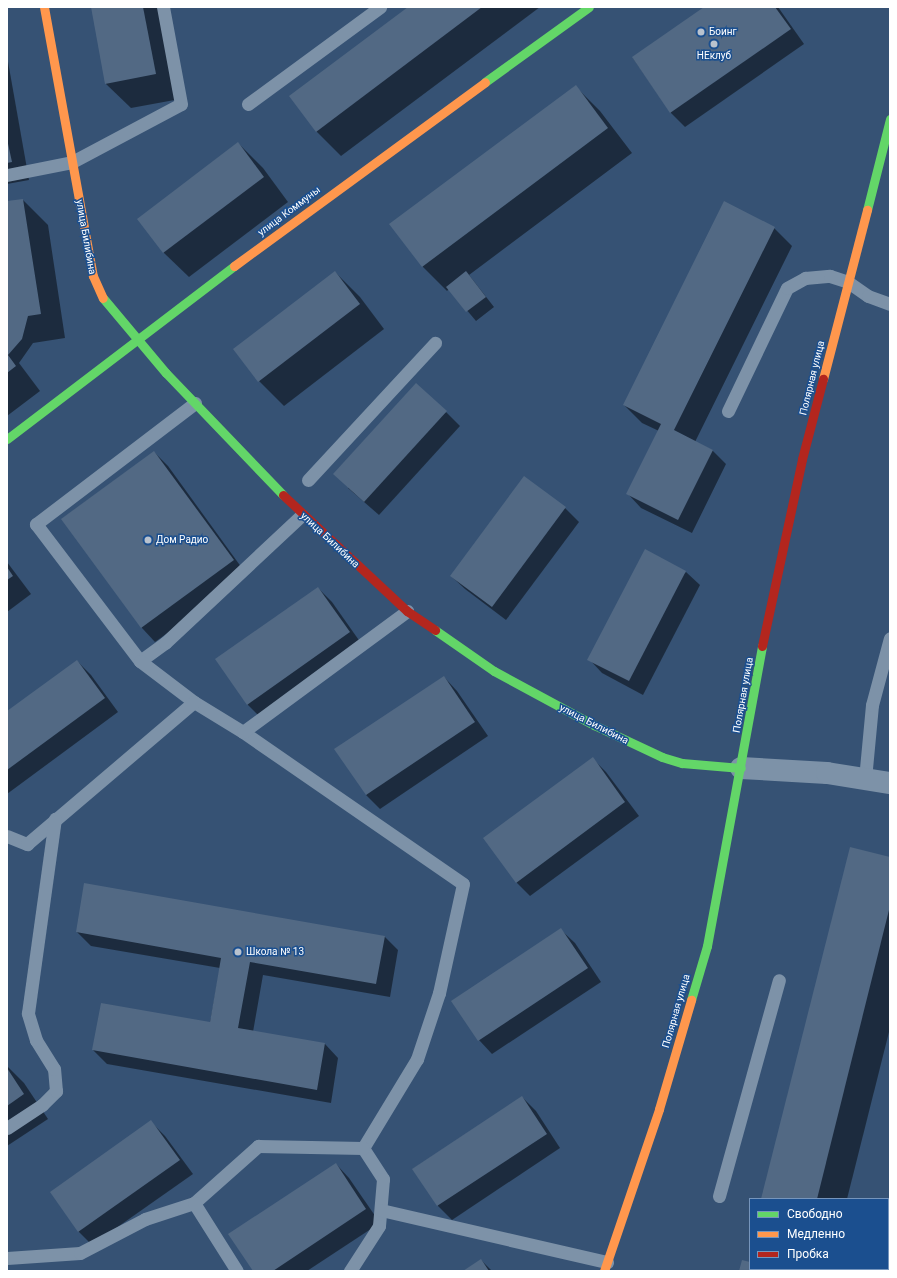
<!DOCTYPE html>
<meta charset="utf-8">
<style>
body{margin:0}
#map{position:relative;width:897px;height:1278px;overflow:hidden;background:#365274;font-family:Roboto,sans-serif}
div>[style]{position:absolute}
.shadow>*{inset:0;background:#0007}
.building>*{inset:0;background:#526984}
.lane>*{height:13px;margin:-6.5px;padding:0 6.5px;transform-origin:6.5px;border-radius:6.5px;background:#7d92a8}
.street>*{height:22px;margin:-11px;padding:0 11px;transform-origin:11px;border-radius:11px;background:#7d92a8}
.fast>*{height:9px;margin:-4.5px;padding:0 4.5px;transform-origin:4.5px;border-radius:4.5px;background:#63d668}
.slow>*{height:9px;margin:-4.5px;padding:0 4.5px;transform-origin:4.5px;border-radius:4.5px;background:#ff974d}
.jam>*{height:9px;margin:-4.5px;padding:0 4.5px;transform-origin:4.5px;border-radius:4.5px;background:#b3261e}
.dots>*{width:11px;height:11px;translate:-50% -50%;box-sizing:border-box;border:2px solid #1b4f8f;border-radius:50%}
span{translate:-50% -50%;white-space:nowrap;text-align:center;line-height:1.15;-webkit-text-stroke:3px #1b4f8f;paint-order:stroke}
.poi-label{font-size:10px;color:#fff}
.left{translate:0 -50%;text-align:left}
.street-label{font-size:10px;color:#fff}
.frame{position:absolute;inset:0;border:8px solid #fff;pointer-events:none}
.legend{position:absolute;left:749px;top:1198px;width:140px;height:72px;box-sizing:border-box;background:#1b4f8f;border:1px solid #7695bc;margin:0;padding:5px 7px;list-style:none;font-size:12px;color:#fff}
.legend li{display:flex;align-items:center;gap:8px;height:20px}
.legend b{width:20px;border:1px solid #7695bc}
</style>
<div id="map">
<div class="shadow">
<i style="clip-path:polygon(92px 7px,163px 7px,180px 99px,131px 108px,106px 84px)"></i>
<i style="clip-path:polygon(410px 7px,540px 7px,341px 156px,316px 131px)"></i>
<i style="clip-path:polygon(706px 7px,778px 7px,804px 44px,685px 127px,671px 113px,633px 58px)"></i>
<i style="clip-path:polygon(7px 56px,29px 180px,7px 184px)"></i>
<i style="clip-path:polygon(575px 86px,600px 111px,632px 153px,469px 275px,494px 307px,476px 321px,449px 289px,447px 291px,422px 266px)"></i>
<i style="clip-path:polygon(238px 143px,263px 168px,288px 202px,189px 277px,164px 253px,139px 219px)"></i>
<i style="clip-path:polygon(23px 200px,48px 225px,65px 338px,33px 343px,19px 363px,40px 391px,7px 416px,7px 202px)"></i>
<i style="clip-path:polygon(774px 228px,792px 246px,695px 442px,712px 450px,726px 464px,692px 533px,641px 508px,628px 494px,659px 431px,642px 423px,624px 405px)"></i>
<i style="clip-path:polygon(335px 272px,360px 297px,384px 329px,284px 406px,259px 381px)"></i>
<i style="clip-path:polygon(446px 412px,460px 426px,379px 515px,348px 488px)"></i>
<i style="clip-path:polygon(154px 452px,168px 466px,247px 575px,155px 642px,142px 628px,62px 519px)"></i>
<i style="clip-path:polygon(565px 508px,579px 522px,506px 620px,465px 589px,451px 576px)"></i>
<i style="clip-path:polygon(7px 562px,31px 594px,7px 612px)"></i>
<i style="clip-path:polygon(686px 572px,700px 585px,643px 695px,602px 673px,589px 659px)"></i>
<i style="clip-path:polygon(318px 588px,332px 602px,363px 646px,261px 718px,247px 704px)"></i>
<i style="clip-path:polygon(77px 661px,91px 675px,118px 712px,7px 794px,7px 713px)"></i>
<i style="clip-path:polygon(444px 677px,457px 691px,488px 736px,380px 809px,366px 795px)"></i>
<i style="clip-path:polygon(593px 759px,606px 772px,639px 816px,530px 896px,516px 882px)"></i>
<i style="clip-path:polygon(890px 858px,890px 1028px,847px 1199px,763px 1199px)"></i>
<i style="clip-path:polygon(561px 930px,575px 943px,601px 982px,492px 1054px,479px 1040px)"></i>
<i style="clip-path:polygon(77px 932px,384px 936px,398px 950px,390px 997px,263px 975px,253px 1032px,325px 1044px,338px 1058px,331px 1103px,107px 1064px,93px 1050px,210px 1023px,220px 968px,91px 946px)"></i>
<i style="clip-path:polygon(7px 1066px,24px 1083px,48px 1119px,7px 1146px)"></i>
<i style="clip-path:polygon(522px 1097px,536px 1111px,560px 1148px,452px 1220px,438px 1206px,413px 1169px)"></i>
<i style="clip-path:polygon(151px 1122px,165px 1136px,193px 1174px,92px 1245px,78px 1231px)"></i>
<i style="clip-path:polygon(336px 1164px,349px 1178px,380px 1223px,307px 1271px,254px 1271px)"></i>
<i style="clip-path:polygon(481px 1260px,492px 1271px,465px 1271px)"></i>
<i style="clip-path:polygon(750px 1263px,750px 1269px,781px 1271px,740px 1271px)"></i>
</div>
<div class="building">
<i style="clip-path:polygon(91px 7px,143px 7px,156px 74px,105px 84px)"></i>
<i style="clip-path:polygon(408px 7px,482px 7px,316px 132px,289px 96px)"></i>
<i style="clip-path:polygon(704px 7px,775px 7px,791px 29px,670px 113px,632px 57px)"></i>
<i style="clip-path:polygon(576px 85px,608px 128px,422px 267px,389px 224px)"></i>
<i style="clip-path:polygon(7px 139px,12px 162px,7px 163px)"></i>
<i style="clip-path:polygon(238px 142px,264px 177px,163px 253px,137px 219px)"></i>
<i style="clip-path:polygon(23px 199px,41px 314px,28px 316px,22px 339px,8px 355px,16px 366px,7px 373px,7px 201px)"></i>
<i style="clip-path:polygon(724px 201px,775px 227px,674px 430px,713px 450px,678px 520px,626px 494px,661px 424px,623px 405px)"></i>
<i style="clip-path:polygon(335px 271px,360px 304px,258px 382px,233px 349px)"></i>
<i style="clip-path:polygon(466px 271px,486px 297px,466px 312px,446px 287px)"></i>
<i style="clip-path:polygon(416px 383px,447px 411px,364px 502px,333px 474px)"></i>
<i style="clip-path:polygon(154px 451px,234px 560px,141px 628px,61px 519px)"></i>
<i style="clip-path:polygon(524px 476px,566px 507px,492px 607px,450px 576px)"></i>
<i style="clip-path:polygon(645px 549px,686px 571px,629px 681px,587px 660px)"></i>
<i style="clip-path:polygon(7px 567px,13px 576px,7px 580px)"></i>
<i style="clip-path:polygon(318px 587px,350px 632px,247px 705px,215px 659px)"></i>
<i style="clip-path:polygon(77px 660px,105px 698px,7px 770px,7px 711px)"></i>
<i style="clip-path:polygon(444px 676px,475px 722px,366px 795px,334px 749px)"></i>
<i style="clip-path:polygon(593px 757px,625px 802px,516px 883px,483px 838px)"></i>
<i style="clip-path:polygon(850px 847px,890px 857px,890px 906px,817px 1199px,761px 1199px)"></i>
<i style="clip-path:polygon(84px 883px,385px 936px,376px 984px,250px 962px,238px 1028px,325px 1043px,317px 1090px,92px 1050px,101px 1003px,210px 1022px,221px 958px,76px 932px)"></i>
<i style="clip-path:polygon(561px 928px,588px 968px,478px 1041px,451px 1001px)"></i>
<i style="clip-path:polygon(7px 1068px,24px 1094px,7px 1106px)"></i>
<i style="clip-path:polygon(522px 1096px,547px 1134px,437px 1206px,412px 1169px)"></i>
<i style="clip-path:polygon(151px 1120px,180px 1160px,78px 1232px,50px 1192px)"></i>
<i style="clip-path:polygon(336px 1163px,366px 1209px,273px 1271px,253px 1271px,228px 1234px)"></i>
<i style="clip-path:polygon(481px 1259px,489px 1271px,463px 1271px)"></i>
<i style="clip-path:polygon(742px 1260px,750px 1262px,750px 1269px,783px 1271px,739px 1271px)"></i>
</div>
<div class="lane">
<i style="left:248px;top:104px;width:164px;rotate:-36.3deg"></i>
<i style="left:7px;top:175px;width:66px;rotate:-11.3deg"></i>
<i style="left:72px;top:162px;width:123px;rotate:-28deg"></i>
<i style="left:181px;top:104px;width:99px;rotate:-100.5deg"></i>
<i style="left:195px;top:403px;width:200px;rotate:142.7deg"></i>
<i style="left:36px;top:524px;width:172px;rotate:52.8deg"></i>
<i style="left:140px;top:661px;width:31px;rotate:-36deg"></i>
<i style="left:165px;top:643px;width:187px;rotate:-43.1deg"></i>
<i style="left:728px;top:411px;width:136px;rotate:-64.4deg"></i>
<i style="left:787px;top:288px;width:21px;rotate:-29deg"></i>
<i style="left:805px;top:278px;width:25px;rotate:-5deg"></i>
<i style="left:830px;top:276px;width:19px;rotate:18deg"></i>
<i style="left:848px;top:282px;width:24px;rotate:35deg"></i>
<i style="left:868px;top:296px;width:23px;rotate:20deg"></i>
<i style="left:308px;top:480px;width:187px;rotate:-47.2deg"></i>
<i style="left:140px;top:661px;width:68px;rotate:37.2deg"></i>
<i style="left:194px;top:702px;width:57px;rotate:31.5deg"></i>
<i style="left:243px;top:732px;width:267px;rotate:34.6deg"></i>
<i style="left:463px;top:884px;width:112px;rotate:102.4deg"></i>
<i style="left:439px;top:993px;width:70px;rotate:108.4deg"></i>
<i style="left:417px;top:1059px;width:104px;rotate:121.2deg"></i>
<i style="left:363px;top:1148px;width:37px;rotate:57deg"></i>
<i style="left:383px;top:1179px;width:47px;rotate:94.9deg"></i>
<i style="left:379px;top:1226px;width:54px;rotate:122.8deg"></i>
<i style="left:243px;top:732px;width:204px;rotate:-36.4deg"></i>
<i style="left:865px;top:779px;width:74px;rotate:-84.6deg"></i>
<i style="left:872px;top:705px;width:69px;rotate:-75deg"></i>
<i style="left:7px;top:836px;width:22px;rotate:22deg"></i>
<i style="left:27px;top:844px;width:219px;rotate:-40.4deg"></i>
<i style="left:7px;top:1128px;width:42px;rotate:-33.3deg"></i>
<i style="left:42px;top:1105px;width:20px;rotate:-45deg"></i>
<i style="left:56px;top:1091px;width:22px;rotate:-95deg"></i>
<i style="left:54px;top:1069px;width:34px;rotate:-122deg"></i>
<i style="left:36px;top:1040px;width:28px;rotate:-107deg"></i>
<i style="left:28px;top:1013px;width:196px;rotate:-82.1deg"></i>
<i style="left:719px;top:1196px;width:224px;rotate:-74.5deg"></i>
<i style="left:194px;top:1203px;width:86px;rotate:-41.7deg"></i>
<i style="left:258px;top:1146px;width:105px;rotate:1.1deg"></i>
<i style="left:381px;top:1210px;width:232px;rotate:13deg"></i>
<i style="left:7px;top:1258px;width:73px;rotate:-3.9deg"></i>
<i style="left:80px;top:1253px;width:73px;rotate:-27.6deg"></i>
<i style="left:145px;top:1219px;width:52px;rotate:-18.1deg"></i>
<i style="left:194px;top:1203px;width:80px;rotate:57.7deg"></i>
</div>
<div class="street">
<i style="left:741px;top:768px;width:86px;rotate:3.3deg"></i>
<i style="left:827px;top:773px;width:64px;rotate:9deg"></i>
</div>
<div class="fast">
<i style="left:485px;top:82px;width:128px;rotate:-35.8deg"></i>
<i style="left:867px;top:210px;width:94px;rotate:-75.8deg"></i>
<i style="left:103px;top:298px;width:98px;rotate:50deg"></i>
<i style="left:166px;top:373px;width:169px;rotate:46.2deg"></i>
<i style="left:7px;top:439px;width:285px;rotate:-37.3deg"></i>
<i style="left:435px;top:630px;width:72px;rotate:34.8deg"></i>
<i style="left:494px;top:671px;width:114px;rotate:28.4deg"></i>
<i style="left:594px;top:725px;width:75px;rotate:25.2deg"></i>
<i style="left:662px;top:757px;width:21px;rotate:17deg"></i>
<i style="left:682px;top:763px;width:59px;rotate:4.8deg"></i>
<i style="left:691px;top:1000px;width:56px;rotate:-73.5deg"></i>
<i style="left:707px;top:946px;width:305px;rotate:-79.6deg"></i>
</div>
<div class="slow">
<i style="left:44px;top:7px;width:273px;rotate:79.7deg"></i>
<i style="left:93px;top:276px;width:24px;rotate:66deg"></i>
<i style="left:234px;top:266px;width:311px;rotate:-36.2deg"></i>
<i style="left:823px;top:379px;width:175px;rotate:-75.4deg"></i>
<i style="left:604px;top:1271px;width:171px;rotate:-71.2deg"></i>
<i style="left:659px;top:1109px;width:114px;rotate:-73.6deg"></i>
</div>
<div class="jam">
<i style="left:283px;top:495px;width:170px;rotate:43.1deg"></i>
<i style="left:407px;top:611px;width:34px;rotate:34deg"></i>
<i style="left:762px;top:646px;width:191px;rotate:-77.9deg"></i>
<i style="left:802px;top:459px;width:83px;rotate:-75.3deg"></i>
</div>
<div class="dots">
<i style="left:701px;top:32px;background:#b9c2ce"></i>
<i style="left:714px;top:44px;background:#b9c2ce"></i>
<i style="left:148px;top:540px;background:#b9c2ce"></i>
<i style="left:238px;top:952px;background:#b9c2ce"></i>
</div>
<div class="poi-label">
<span class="left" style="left:709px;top:32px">Боинг</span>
<span style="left:714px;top:56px">НЕклуб</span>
<span class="left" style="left:156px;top:540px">Дом Радио</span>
<span class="left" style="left:246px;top:952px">Школа № 13</span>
</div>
<div class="street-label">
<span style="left:289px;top:211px;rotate:-37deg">улица Коммуны</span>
<span style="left:86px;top:237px;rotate:80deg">улица Билибина</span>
<span style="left:812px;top:378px;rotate:-76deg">Полярная улица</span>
<span style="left:330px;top:540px;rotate:43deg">улица Билибина</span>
<span style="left:743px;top:695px;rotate:-80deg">Полярная улица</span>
<span style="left:594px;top:724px;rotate:27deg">улица Билибина</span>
<span style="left:676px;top:1011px;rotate:-74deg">Полярная улица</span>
</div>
<div class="frame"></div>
<ul class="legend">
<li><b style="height:5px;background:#63d668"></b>Свободно</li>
<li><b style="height:5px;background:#ff974d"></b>Медленно</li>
<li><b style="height:5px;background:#b3261e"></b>Пробка</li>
</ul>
</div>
